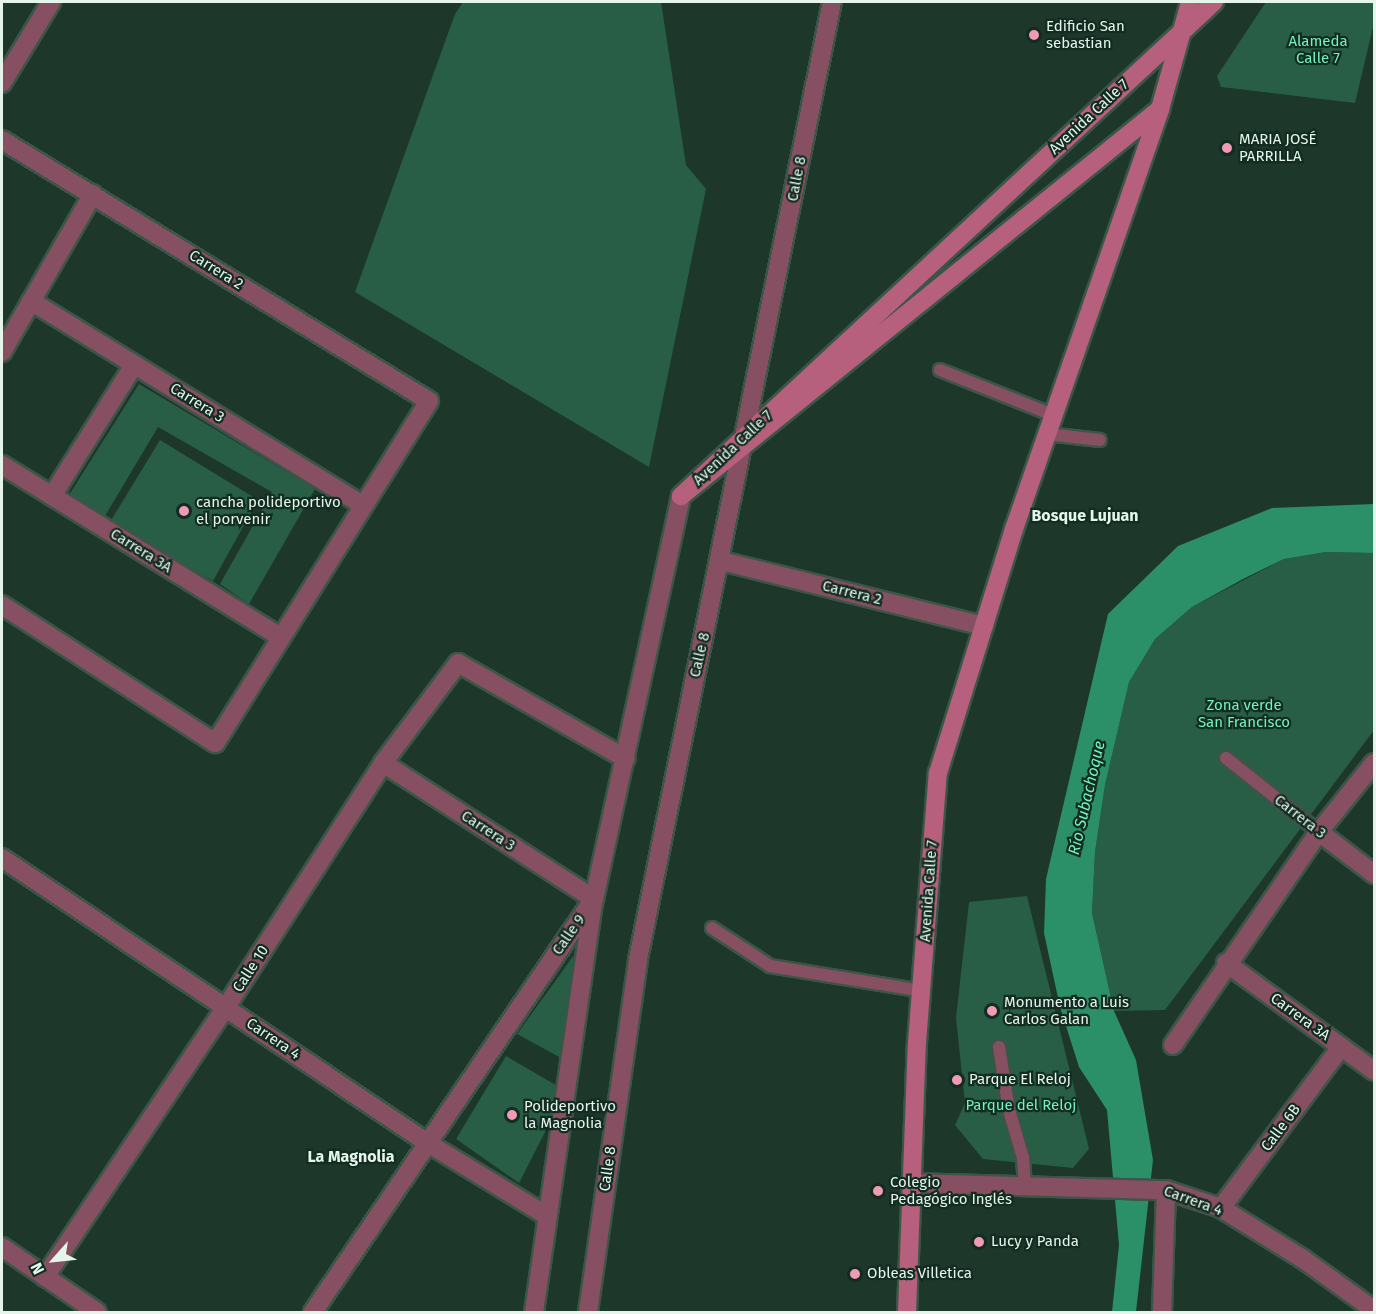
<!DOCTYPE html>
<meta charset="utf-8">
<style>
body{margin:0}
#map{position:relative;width:1376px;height:1314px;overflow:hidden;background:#1d372a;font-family:"Fira Sans",sans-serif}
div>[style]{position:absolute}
.green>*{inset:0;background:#285e46}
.water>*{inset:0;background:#2b8f67}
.roads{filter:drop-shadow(2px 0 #3d5549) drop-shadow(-2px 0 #3d5549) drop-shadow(0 2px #3d5549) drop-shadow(0 -2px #3d5549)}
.lane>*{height:12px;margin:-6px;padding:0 6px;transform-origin:6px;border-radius:6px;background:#875062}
.street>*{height:18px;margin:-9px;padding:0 9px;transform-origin:9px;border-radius:9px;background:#875062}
.secondary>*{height:18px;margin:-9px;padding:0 9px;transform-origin:9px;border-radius:9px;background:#b6607d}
.dots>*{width:16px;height:16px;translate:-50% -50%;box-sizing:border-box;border:3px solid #122c21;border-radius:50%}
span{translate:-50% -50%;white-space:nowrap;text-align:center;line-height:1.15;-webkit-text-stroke:4.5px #122c21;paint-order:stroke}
.poi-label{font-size:15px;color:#e5f5ec}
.left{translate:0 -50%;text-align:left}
.park-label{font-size:15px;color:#73f3bb}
.street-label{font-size:15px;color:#e5f5ec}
.neighbourhood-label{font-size:16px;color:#e5f5ec;font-weight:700}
.water-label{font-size:16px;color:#74f4bc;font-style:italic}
.frame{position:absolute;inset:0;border:3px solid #e5f5ec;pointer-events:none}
.north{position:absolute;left:24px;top:1230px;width:60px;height:60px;-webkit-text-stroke:4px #122c21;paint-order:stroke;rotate:243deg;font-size:16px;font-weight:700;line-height:24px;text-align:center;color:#e5f5ec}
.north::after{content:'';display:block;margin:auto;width:21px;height:27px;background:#e5f5ec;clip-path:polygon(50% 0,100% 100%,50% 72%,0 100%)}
</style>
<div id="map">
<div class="green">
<i style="clip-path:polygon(463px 2px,661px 2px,686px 165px,706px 189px,649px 467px,355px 292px,455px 14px)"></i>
<i style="clip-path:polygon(1266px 2px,1374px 2px,1374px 23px,1355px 103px,1221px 87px,1217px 76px)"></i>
<i style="clip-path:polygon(139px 384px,315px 489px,249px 604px,220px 584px,272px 492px,158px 427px,105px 516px,69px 495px)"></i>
<i style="clip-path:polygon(160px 440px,258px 500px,213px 581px,110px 522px)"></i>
<i style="clip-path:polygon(1326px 552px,1374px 553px,1374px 730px,1165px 1010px,1114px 1011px,1092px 913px,1095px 852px,1105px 785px,1129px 681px,1155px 639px,1192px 607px,1284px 559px)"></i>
<i style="clip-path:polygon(1027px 896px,1089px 1149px,1073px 1168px,983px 1159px,955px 1125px,965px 1103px,956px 1018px,969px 902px)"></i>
<i style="clip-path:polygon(574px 955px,561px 1058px,517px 1034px)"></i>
<i style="clip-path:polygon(506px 1056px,566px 1091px,519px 1183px,456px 1139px)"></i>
</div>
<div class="water">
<i style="clip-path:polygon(1374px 504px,1374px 553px,1326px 552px,1284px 559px,1243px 579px,1192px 607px,1155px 639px,1129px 682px,1105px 785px,1095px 852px,1092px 913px,1114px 1011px,1136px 1060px,1153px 1160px,1136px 1312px,1112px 1312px,1119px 1245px,1107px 1110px,1079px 1067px,1060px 1007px,1044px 933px,1046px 879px,1108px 614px,1178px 546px,1272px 508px)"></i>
</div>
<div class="roads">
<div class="lane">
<i style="left:940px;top:370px;width:122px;rotate:21.7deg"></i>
<i style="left:1047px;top:434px;width:53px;rotate:6.5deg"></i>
<i style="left:1226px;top:758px;width:119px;rotate:38.5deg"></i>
<i style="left:712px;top:928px;width:69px;rotate:33.2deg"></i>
<i style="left:770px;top:966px;width:154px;rotate:9.3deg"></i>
<i style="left:999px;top:1047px;width:64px;rotate:81deg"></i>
<i style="left:1009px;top:1110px;width:50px;rotate:73.7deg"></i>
<i style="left:1023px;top:1158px;width:27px;rotate:86deg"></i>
</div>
<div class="street">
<i style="left:2px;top:83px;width:95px;rotate:-58.8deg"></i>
<i style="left:2px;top:140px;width:500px;rotate:31.43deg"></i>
<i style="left:429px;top:401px;width:403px;rotate:122deg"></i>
<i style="left:215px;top:743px;width:254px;rotate:-147.1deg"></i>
<i style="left:31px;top:301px;width:390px;rotate:31.6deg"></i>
<i style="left:2px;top:352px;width:182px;rotate:-60.1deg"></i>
<i style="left:2px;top:465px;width:328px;rotate:31.7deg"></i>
<i style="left:52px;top:496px;width:155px;rotate:-58deg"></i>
<i style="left:721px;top:561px;width:271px;rotate:13.9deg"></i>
<i style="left:383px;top:763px;width:251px;rotate:32.8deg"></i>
<i style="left:1319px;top:832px;width:69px;rotate:37.4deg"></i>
<i style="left:2px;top:858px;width:510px;rotate:33.81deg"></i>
<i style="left:426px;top:1142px;width:142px;rotate:31.4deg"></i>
<i style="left:1226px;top:963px;width:183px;rotate:36.1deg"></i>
<i style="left:1173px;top:1045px;width:258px;rotate:-55.6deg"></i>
<i style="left:1319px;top:832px;width:88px;rotate:-51.4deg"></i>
<i style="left:910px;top:1183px;width:256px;rotate:1.6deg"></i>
<i style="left:1166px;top:1190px;width:58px;rotate:18.1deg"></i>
<i style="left:1221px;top:1208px;width:97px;rotate:31.9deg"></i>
<i style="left:1303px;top:1259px;width:87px;rotate:35.7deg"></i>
<i style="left:1221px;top:1208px;width:201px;rotate:-53.3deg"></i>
<i style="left:2px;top:1247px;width:115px;rotate:34.4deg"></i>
<i style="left:45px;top:1277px;width:325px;rotate:-56.2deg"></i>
<i style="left:226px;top:1007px;width:290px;rotate:-57.2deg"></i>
<i style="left:383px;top:763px;width:125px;rotate:-53.1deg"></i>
<i style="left:458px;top:663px;width:193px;rotate:29.7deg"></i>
<i style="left:313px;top:1312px;width:500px;rotate:-55.8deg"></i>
<i style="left:594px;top:899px;width:412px;rotate:-77.8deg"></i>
<i style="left:534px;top:1312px;width:412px;rotate:-81.8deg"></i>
<i style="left:588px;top:1312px;width:357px;rotate:-81.9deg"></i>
<i style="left:638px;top:959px;width:976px;rotate:-78.54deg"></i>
<i style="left:1162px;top:1312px;width:122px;rotate:-88.1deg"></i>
</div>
<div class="secondary">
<i style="left:1160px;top:109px;width:616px;rotate:141.06deg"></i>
<i style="left:681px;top:496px;width:727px;rotate:-42.83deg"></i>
<i style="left:907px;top:1312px;width:269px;rotate:-87.9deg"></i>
<i style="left:917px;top:1043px;width:271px;rotate:-85.6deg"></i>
<i style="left:938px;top:773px;width:256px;rotate:-72.7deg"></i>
<i style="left:1014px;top:529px;width:445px;rotate:-70.8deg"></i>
<i style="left:1160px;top:109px;width:111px;rotate:-74.3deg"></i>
</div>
</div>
<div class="dots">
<i style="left:1034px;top:35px;background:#f09ab5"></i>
<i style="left:1227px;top:148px;background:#f09ab5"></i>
<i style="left:184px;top:511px;background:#f09ab5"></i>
<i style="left:992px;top:1011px;background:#f09ab5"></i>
<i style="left:957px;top:1080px;background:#f09ab5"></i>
<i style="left:512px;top:1115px;background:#f09ab5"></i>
<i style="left:878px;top:1191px;background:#f09ab5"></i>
<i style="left:979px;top:1242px;background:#f09ab5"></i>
<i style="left:855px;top:1274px;background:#f09ab5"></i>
</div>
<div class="poi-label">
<span class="left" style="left:1046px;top:35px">Edificio San<br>sebastian</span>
<span class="left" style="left:1239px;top:148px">MARIA JOSÉ<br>PARRILLA</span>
<span class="left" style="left:196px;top:511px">cancha polideportivo<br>el porvenir</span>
<span class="left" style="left:1004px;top:1011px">Monumento a Luis<br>Carlos Galan</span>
<span class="left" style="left:969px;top:1080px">Parque El Reloj</span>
<span class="left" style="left:524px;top:1115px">Polideportivo<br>la Magnolia</span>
<span class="left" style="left:890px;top:1191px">Colegio<br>Pedagógico Inglés</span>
<span class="left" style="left:991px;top:1242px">Lucy y Panda</span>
<span class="left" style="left:867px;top:1274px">Obleas Villetica</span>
</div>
<div class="park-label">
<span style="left:1318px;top:50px">Alameda<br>Calle 7</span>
<span style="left:1244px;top:714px">Zona verde<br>San Francisco</span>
<span style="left:1021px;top:1106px">Parque del Reloj</span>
</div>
<div class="street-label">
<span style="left:1089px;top:117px;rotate:-43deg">Avenida Calle 7</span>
<span style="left:797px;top:179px;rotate:-79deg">Calle 8</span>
<span style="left:216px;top:270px;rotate:32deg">Carrera 2</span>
<span style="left:197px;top:403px;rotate:32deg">Carrera 3</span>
<span style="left:733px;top:448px;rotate:-43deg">Avenida Calle 7</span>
<span style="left:141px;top:551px;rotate:32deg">Carrera 3A</span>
<span style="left:852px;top:593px;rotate:14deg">Carrera 2</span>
<span style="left:700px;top:655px;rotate:-77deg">Calle 8</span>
<span style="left:1300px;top:817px;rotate:38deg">Carrera 3</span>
<span style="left:488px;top:831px;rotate:33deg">Carrera 3</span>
<span style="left:929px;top:891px;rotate:-86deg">Avenida Calle 7</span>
<span style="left:569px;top:935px;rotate:-55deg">Calle 9</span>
<span style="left:251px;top:969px;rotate:-57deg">Calle 10</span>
<span style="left:1300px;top:1017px;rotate:36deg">Carrera 3A</span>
<span style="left:273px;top:1039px;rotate:34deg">Carrera 4</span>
<span style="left:1281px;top:1128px;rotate:-53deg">Calle 6B</span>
<span style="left:608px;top:1169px;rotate:-82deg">Calle 8</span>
<span style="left:1193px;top:1201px;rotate:20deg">Carrera 4</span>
</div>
<div class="neighbourhood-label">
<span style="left:1085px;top:516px">Bosque Lujuan</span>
<span style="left:351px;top:1157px">La Magnolia</span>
</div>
<div class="water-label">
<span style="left:1087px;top:798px;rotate:-77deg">Río Subachoque</span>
</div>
<div class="frame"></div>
<div class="north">N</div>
</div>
